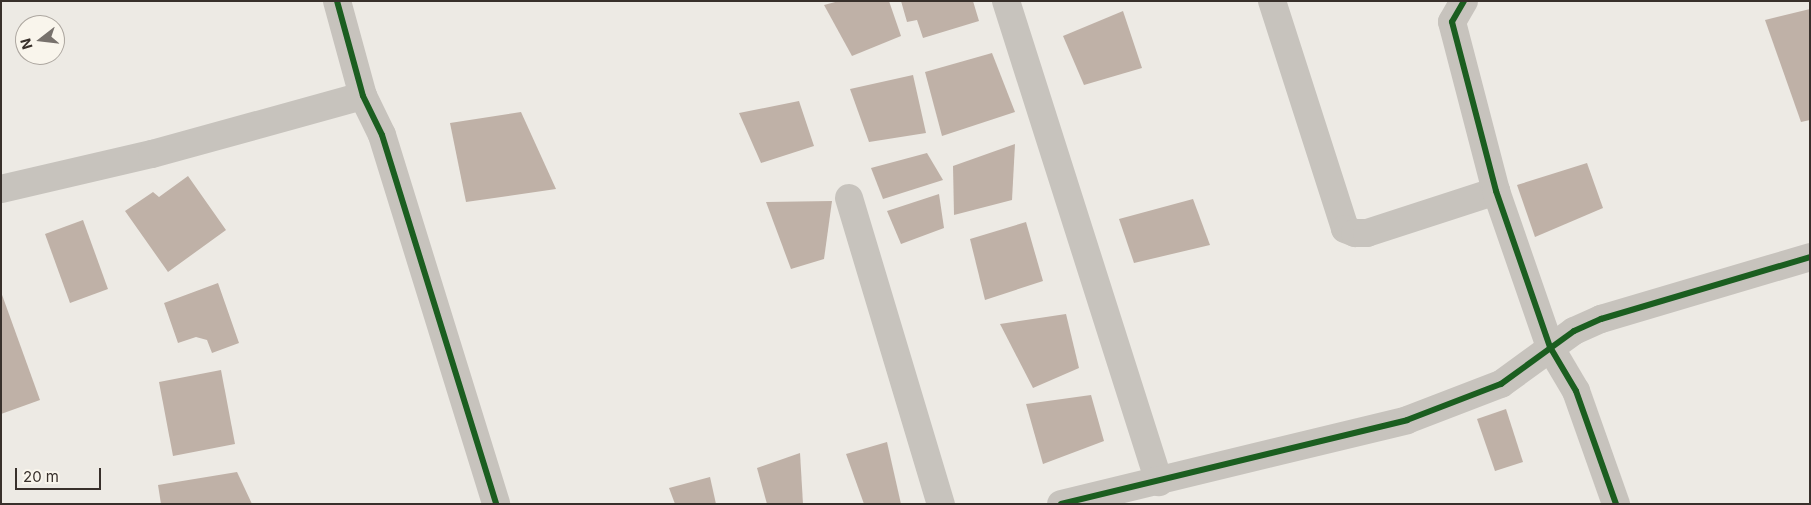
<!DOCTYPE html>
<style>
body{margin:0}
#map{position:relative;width:1811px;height:505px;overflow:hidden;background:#edeae4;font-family:Inter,sans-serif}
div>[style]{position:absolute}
.building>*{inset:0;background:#bfb1a7}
.minor>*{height:28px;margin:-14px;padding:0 14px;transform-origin:14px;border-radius:14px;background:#c7c3bd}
.cycleway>*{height:6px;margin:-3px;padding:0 3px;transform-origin:3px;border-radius:3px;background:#1b5e20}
span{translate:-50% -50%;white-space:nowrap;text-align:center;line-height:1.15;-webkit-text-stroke:5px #f9f5ec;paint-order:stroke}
.frame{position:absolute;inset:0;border:2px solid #38302b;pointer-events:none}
.north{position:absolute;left:15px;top:15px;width:50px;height:50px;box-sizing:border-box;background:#f9f5ec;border:1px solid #aca69f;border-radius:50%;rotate:254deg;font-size:14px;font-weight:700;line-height:20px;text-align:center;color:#38302b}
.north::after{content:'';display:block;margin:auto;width:18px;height:22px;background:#77716c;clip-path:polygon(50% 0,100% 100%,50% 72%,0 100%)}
.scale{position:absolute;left:15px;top:468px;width:86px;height:22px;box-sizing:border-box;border:2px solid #38302b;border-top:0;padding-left:6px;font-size:15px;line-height:18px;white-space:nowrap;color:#38302b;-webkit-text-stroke:4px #f9f5ec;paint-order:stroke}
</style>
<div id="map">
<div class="building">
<i style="clip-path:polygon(839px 1px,889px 1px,901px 36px,852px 56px,824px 5px)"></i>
<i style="clip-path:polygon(901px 1px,973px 1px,979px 21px,923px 38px,917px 20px,907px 22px)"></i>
<i style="clip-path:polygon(1810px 9px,1810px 120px,1801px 122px,1765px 20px)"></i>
<i style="clip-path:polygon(1123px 11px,1142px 68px,1084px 85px,1063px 36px)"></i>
<i style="clip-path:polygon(992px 53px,1015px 112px,942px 136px,925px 72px)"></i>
<i style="clip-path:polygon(913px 75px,926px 133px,869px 142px,850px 89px)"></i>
<i style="clip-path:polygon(799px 101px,814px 146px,761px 163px,739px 113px)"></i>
<i style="clip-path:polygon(521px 112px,556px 189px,466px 202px,450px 123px)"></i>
<i style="clip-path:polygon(1015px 144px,1012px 200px,954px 215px,953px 166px)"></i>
<i style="clip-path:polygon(927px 153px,943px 180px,883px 199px,871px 168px)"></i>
<i style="clip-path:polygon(1587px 163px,1603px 208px,1535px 237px,1517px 185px)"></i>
<i style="clip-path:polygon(188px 176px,226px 230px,168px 272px,125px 211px,153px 192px,159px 197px)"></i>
<i style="clip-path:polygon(939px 194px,944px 228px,901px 244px,887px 211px)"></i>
<i style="clip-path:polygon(1193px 199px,1210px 245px,1134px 263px,1119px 219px)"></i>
<i style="clip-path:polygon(832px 201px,824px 259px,791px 269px,766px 202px)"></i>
<i style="clip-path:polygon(83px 220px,108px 289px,70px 303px,45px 234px)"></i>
<i style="clip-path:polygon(1026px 222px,1043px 281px,985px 300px,970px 239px)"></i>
<i style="clip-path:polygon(218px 283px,239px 343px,212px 353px,207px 340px,196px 337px,178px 343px,164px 303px)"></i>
<i style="clip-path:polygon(1px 292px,40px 400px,1px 414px)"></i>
<i style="clip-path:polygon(1066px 314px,1079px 368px,1033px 388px,1000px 324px)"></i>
<i style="clip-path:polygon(221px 370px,235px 444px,173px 456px,159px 382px)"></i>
<i style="clip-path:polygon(1091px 395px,1104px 441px,1043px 464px,1026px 404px)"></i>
<i style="clip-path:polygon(1506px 409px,1523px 462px,1495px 471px,1477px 419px)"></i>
<i style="clip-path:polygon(887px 442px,901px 504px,864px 504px,846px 454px)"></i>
<i style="clip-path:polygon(800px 453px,803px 504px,767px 504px,757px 468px)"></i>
<i style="clip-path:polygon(237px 472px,252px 504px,161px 504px,158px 485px)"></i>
<i style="clip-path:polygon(710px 477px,716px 504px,675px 504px,669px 488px)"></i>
</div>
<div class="minor">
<i style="left:337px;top:1px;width:98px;rotate:74.7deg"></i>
<i style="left:363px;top:96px;width:43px;rotate:64deg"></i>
<i style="left:382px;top:135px;width:386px;rotate:72.8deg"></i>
<i style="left:1006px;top:1px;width:505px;rotate:72.35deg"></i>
<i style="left:1272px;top:1px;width:239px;rotate:72.2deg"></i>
<i style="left:1345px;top:229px;width:11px;rotate:22deg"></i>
<i style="left:1355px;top:233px;width:12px"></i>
<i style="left:1367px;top:233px;width:136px;rotate:-18deg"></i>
<i style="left:1464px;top:1px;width:24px;rotate:120deg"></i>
<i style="left:1452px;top:22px;width:175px;rotate:75.4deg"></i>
<i style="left:1496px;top:191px;width:165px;rotate:70.9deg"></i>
<i style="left:1550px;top:347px;width:51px;rotate:59.4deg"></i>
<i style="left:1576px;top:391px;width:120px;rotate:70.5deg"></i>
<i style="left:1px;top:189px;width:155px;rotate:-13.1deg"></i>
<i style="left:152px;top:154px;width:219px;rotate:-15.4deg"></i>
<i style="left:849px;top:198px;width:320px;rotate:73.3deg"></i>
<i style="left:1061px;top:504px;width:356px;rotate:-13.6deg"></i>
<i style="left:1407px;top:420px;width:101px;rotate:-21deg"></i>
<i style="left:1501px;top:384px;width:90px;rotate:-36deg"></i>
<i style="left:1574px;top:331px;width:30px;rotate:-24deg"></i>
<i style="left:1601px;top:319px;width:218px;rotate:-16.5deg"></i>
</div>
<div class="cycleway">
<i style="left:337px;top:1px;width:98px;rotate:74.7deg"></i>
<i style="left:363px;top:96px;width:43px;rotate:64deg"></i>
<i style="left:382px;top:135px;width:386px;rotate:72.8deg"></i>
<i style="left:1464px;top:1px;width:24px;rotate:120deg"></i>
<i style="left:1452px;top:22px;width:175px;rotate:75.4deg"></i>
<i style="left:1496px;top:191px;width:165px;rotate:70.9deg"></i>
<i style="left:1550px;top:347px;width:51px;rotate:59.4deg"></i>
<i style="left:1576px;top:391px;width:120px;rotate:70.5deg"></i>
<i style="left:1061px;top:504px;width:356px;rotate:-13.6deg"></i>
<i style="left:1407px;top:420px;width:101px;rotate:-21deg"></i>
<i style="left:1501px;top:384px;width:90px;rotate:-36deg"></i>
<i style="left:1574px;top:331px;width:30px;rotate:-24deg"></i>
<i style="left:1601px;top:319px;width:218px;rotate:-16.5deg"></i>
</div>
<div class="frame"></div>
<div class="north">N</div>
<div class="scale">20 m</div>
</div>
